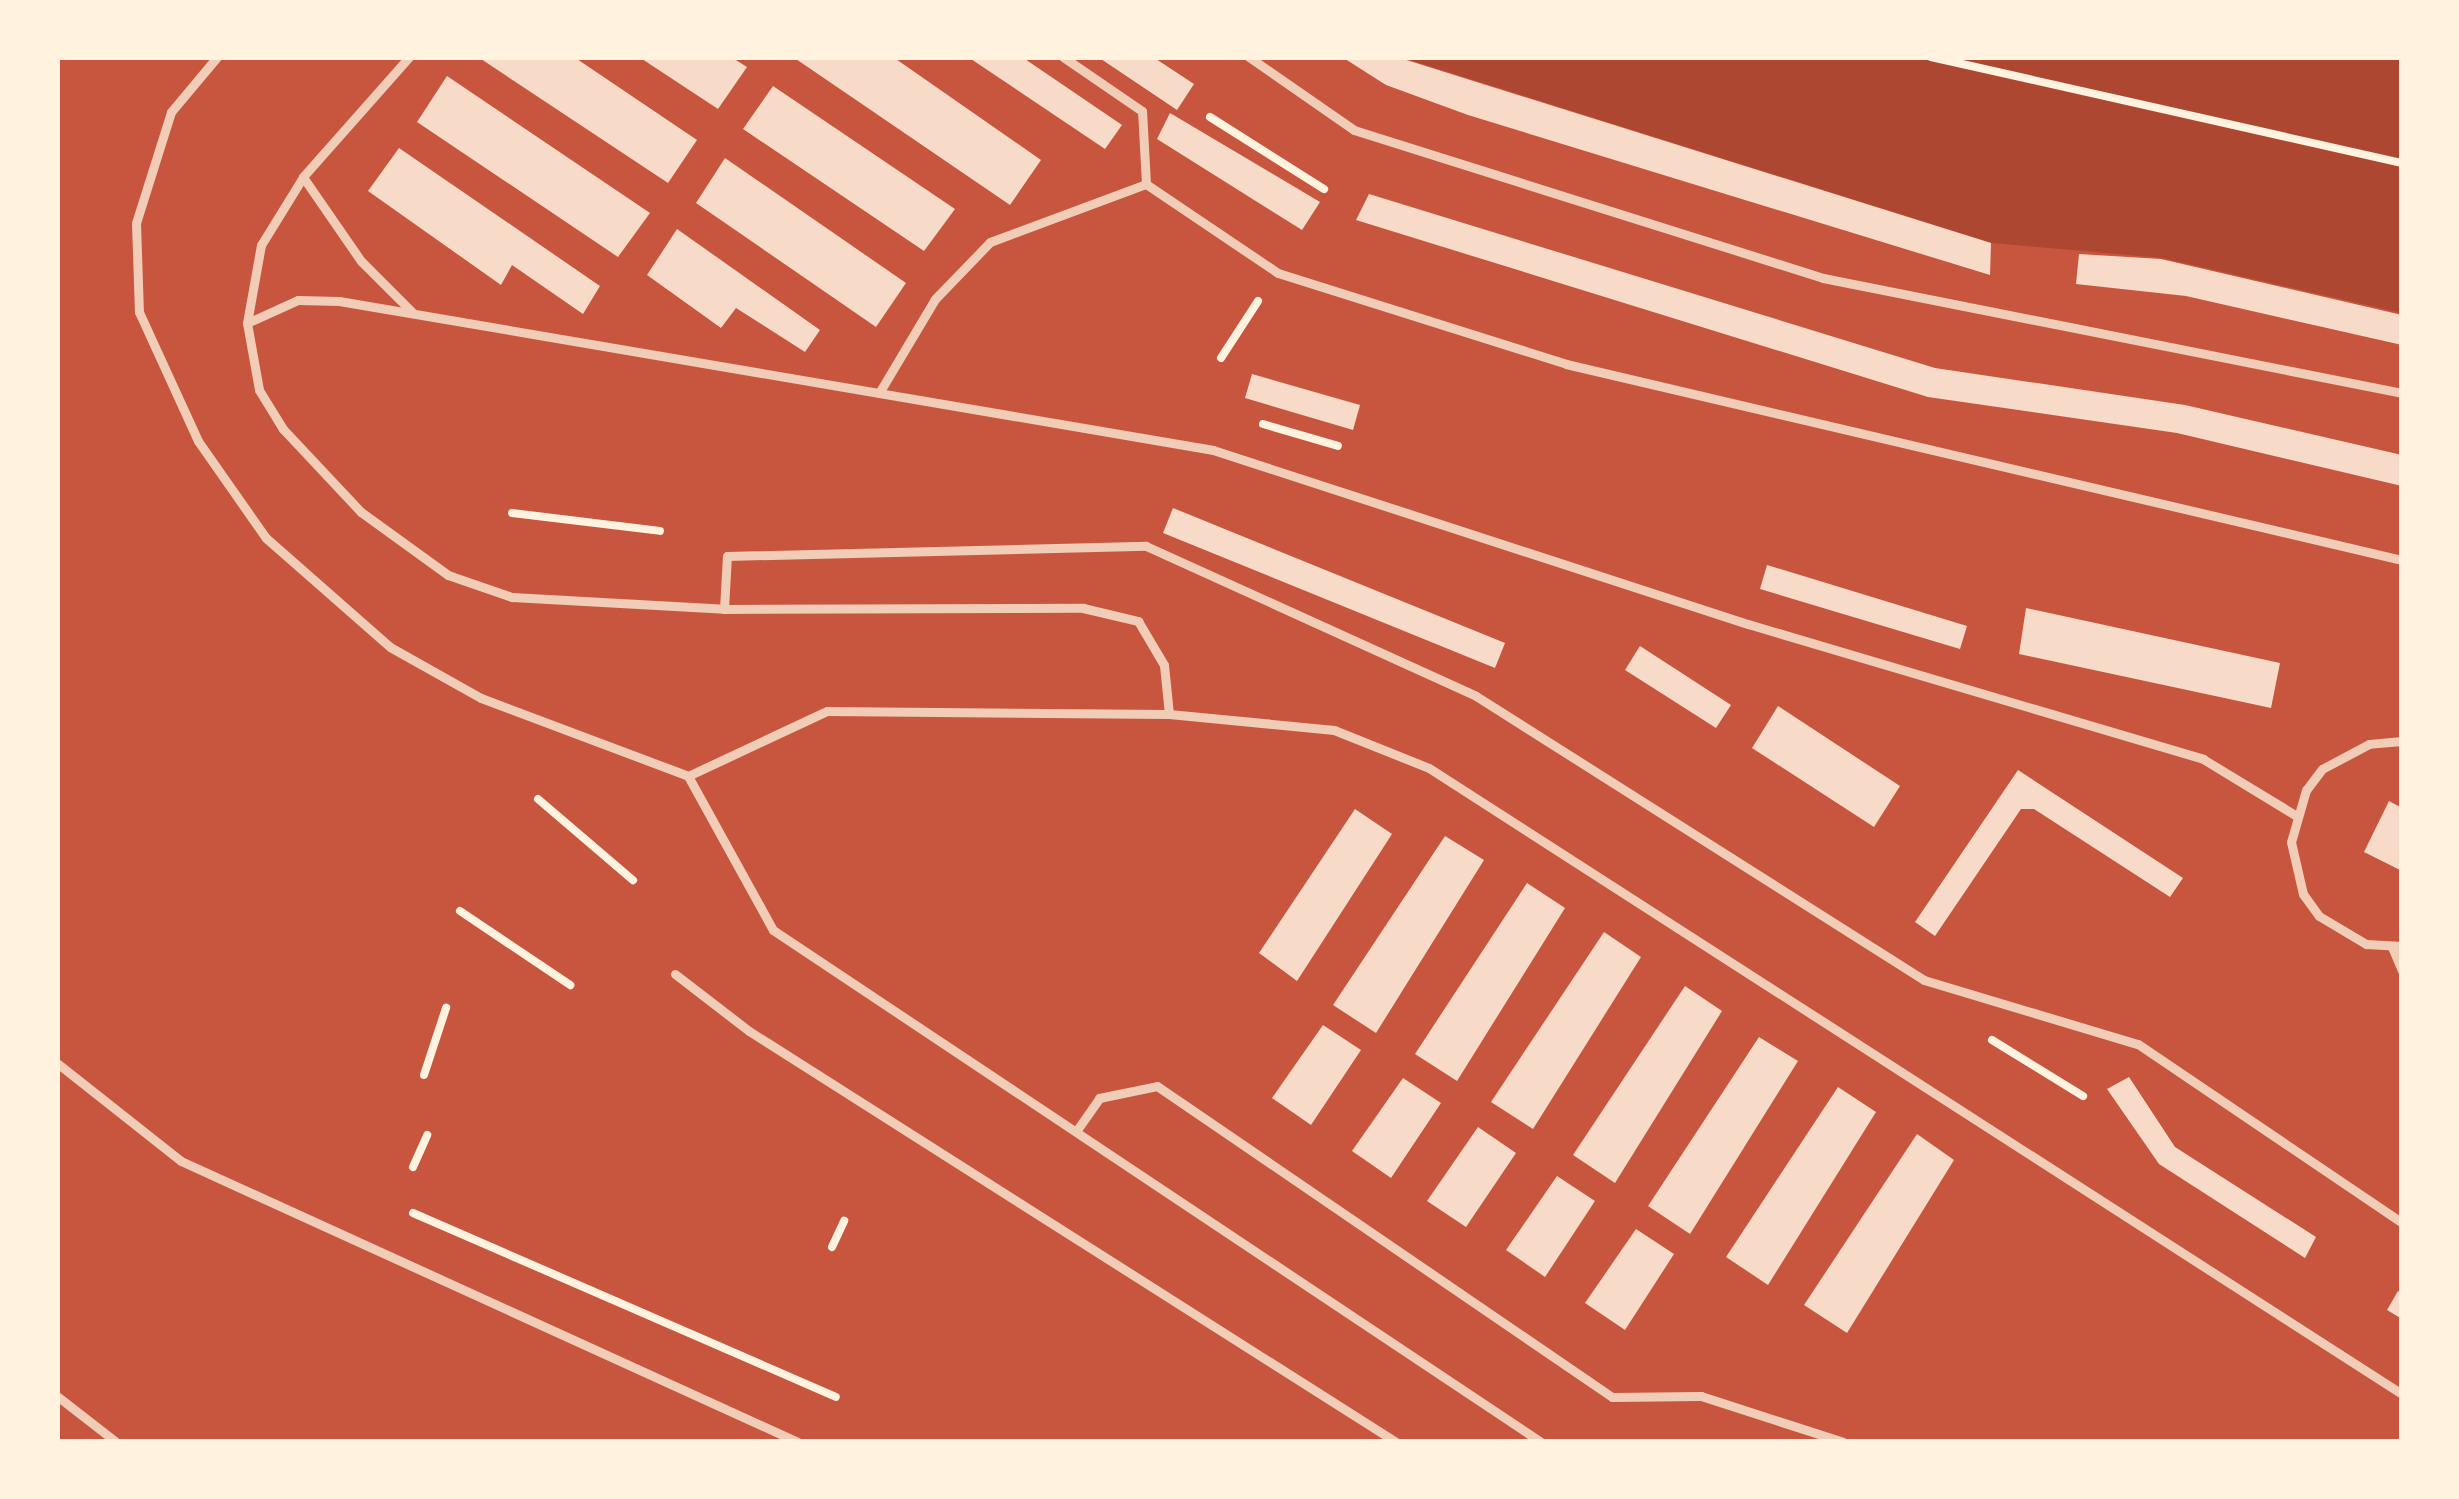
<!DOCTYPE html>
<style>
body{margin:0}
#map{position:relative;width:2459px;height:1499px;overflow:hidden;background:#c8553d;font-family:"Asap Condensed",sans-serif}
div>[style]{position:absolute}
.green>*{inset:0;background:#ae4732}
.building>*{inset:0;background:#f7dbc8}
.path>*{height:8px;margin:-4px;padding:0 4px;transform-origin:4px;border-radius:4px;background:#fff3e0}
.service>*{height:9px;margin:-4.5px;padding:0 4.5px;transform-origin:4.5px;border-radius:4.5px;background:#f1ccb7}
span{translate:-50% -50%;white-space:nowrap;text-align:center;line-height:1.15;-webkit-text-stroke:9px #fff3e0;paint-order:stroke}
.frame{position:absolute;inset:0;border:60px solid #fff3e0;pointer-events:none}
</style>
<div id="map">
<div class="green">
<i style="clip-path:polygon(1400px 57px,2402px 57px,2402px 313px,2162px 258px,1992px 243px)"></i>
</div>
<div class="building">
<i style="clip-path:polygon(478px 57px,574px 57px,697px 140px,668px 183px)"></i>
<i style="clip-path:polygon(639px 57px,731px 57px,747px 67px,718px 109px)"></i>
<i style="clip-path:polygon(793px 57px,893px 57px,1041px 160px,1010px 205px)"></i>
<i style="clip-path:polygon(968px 57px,1022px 57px,1122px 125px,1105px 149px)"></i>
<i style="clip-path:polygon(1098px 57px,1153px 57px,1194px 84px,1177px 110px)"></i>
<i style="clip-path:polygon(1342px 57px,1397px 57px,1991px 243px,1990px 275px,1468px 115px,1386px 85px)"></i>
<i style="clip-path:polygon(447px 76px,650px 213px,618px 257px,417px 122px)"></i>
<i style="clip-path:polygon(773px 86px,955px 209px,924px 251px,743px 129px)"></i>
<i style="clip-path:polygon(1170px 113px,1320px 202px,1302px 230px,1157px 139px)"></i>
<i style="clip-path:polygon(399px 148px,600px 286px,583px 314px,512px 265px,501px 285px,368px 191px)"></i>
<i style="clip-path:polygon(725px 158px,906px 283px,876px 327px,696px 203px)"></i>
<i style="clip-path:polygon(1369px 194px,1935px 368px,2185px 405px,2402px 455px,2402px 486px,2177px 433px,1928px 397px,1356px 220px)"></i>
<i style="clip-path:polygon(677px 229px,820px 330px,805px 352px,736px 308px,721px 328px,647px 275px)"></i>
<i style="clip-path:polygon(2079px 254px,2161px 259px,2402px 315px,2402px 345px,2186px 296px,2076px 284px)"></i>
<i style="clip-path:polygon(1252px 374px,1360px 405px,1353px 430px,1245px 398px)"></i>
<i style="clip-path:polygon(1173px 508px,1505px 643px,1495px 668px,1163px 533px)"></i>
<i style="clip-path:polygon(1767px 565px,1967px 626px,1960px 649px,1760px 589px)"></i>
<i style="clip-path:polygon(2026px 608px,2280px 663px,2271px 708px,2019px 654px)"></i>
<i style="clip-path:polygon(1640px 646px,1731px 705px,1716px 728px,1625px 670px)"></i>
<i style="clip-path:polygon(1778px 706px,1900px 786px,1874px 827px,1752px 748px)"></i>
<i style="clip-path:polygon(2018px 770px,2183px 878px,2170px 897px,2034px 809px,2021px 809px,1935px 936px,1915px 922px)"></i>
<i style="clip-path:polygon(2389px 801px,2402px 808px,2402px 871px,2364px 852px)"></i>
<i style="clip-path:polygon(1355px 809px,1392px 834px,1297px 981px,1259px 953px)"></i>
<i style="clip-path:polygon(1445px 836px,1484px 860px,1376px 1033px,1333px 1005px)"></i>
<i style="clip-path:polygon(1527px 883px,1565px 908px,1457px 1081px,1415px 1054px)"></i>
<i style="clip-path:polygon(1604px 932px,1641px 957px,1533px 1129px,1491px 1102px)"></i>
<i style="clip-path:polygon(1685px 986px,1722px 1011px,1615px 1183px,1573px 1155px)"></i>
<i style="clip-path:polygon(1323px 1025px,1361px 1050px,1311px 1125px,1272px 1098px)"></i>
<i style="clip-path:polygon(1759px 1037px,1798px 1061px,1690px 1234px,1648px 1206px)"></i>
<i style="clip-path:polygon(2129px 1077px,2175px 1147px,2316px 1237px,2305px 1258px,2159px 1164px,2107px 1089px)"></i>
<i style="clip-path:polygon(1403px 1078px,1441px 1103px,1391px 1178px,1352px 1151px)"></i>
<i style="clip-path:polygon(1838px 1087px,1876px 1112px,1768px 1285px,1726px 1257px)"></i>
<i style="clip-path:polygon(1478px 1127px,1516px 1153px,1466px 1227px,1427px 1201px)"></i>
<i style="clip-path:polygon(1917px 1134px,1954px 1160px,1847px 1333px,1804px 1305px)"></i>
<i style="clip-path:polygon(1557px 1176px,1595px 1201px,1545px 1277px,1506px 1250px)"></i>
<i style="clip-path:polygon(1636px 1229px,1674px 1254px,1625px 1330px,1585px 1303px)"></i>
<i style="clip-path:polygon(2398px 1291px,2402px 1293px,2402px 1319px,2387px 1310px)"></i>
</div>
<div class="path">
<i style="left:1931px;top:57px;width:483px;rotate:12.7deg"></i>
<i style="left:1210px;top:117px;width:135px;rotate:32.3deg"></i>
<i style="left:1221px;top:358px;width:68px;rotate:-57deg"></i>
<i style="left:1263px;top:424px;width:78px;rotate:16.3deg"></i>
<i style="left:512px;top:513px;width:149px;rotate:6.9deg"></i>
<i style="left:538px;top:799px;width:125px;rotate:40.5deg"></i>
<i style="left:460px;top:911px;width:133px;rotate:33.9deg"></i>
<i style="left:1992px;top:1040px;width:107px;rotate:31.6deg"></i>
<i style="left:424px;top:1075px;width:71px;rotate:-71.8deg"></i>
<i style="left:413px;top:1167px;width:35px;rotate:-66deg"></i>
<i style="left:413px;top:1213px;width:461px;rotate:23.5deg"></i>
<i style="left:832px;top:1247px;width:29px;rotate:-65deg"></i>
</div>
<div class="service">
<i style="left:217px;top:57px;width:72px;rotate:129.9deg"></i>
<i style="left:171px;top:112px;width:116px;rotate:107.5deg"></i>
<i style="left:136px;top:223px;width:89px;rotate:88.1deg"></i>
<i style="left:139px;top:312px;width:142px;rotate:65.4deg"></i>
<i style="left:198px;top:441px;width:118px;rotate:55deg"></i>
<i style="left:266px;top:538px;width:165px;rotate:41.3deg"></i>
<i style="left:390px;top:647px;width:104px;rotate:29.3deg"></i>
<i style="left:481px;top:698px;width:221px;rotate:20.6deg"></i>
<i style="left:409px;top:57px;width:160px;rotate:131.5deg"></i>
<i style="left:303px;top:177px;width:80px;rotate:121.7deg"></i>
<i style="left:261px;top:245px;width:79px;rotate:100.2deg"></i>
<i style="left:247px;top:323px;width:68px;rotate:79.8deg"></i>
<i style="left:259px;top:390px;width:46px;rotate:58.4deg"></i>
<i style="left:283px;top:429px;width:114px;rotate:46.8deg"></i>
<i style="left:361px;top:512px;width:107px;rotate:35.9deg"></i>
<i style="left:448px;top:575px;width:68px;rotate:19deg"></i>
<i style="left:512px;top:597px;width:212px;rotate:3.2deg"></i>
<i style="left:724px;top:609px;width:359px;rotate:-0.2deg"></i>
<i style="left:1083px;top:608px;width:57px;rotate:13.3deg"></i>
<i style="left:1138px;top:621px;width:51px;rotate:59.4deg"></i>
<i style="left:1164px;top:665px;width:49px;rotate:84.2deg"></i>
<i style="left:1249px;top:57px;width:128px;rotate:34.8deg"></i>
<i style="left:1354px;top:130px;width:492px;rotate:17.5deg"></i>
<i style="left:1823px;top:278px;width:590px;rotate:11.23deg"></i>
<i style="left:303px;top:177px;width:102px;rotate:55.4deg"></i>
<i style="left:361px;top:261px;width:72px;rotate:45deg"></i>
<i style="left:1146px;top:184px;width:159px;rotate:34deg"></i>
<i style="left:1278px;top:273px;width:302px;rotate:17.5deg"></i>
<i style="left:1566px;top:364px;width:859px;rotate:13.19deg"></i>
<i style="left:247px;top:323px;width:56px;rotate:-24.3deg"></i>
<i style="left:298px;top:300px;width:41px;rotate:1.4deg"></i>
<i style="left:339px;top:301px;width:887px;rotate:9.67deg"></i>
<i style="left:1213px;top:450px;width:563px;rotate:18.02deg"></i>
<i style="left:1748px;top:624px;width:475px;rotate:16.5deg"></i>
<i style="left:2203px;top:759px;width:108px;rotate:31.3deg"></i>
<i style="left:879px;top:393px;width:109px;rotate:-59.2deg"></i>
<i style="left:935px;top:299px;width:79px;rotate:-46deg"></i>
<i style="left:990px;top:242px;width:166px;rotate:-20.4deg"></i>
<i style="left:1146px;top:184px;width:73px;rotate:-93.1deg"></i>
<i style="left:1142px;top:111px;width:96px;rotate:-145.6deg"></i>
<i style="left:724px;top:609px;width:53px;rotate:-86.8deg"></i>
<i style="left:727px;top:556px;width:419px;rotate:-1.4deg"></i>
<i style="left:1146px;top:546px;width:362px;rotate:24.4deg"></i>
<i style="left:1476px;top:696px;width:530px;rotate:32.37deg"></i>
<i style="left:1924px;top:980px;width:223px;rotate:16.7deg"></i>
<i style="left:2138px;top:1044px;width:319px;rotate:34.1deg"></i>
<i style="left:2402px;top:741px;width:33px;rotate:175deg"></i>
<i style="left:2369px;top:744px;width:53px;rotate:152deg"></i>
<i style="left:2322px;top:769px;width:26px;rotate:127deg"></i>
<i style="left:2306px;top:790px;width:54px;rotate:106.1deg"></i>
<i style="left:2291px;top:842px;width:53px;rotate:77deg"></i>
<i style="left:2303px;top:894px;width:27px;rotate:54deg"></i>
<i style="left:2319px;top:916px;width:55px;rotate:30.8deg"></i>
<i style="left:2366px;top:944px;width:36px;rotate:3deg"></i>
<i style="left:688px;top:776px;width:153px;rotate:-25.1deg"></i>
<i style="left:827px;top:711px;width:342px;rotate:0.5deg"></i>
<i style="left:1169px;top:714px;width:166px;rotate:5.5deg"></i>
<i style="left:1334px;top:730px;width:102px;rotate:21.8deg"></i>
<i style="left:1429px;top:768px;width:1157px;rotate:32.76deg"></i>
<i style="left:688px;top:776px;width:176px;rotate:61.1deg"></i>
<i style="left:773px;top:930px;width:923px;rotate:33.69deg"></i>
<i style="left:2392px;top:947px;width:26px;rotate:67deg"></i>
<i style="left:675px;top:974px;width:93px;rotate:37.6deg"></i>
<i style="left:749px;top:1031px;width:767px;rotate:32.43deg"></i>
<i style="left:57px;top:1063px;width:158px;rotate:38.3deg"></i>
<i style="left:181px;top:1161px;width:678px;rotate:24.49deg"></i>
<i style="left:1077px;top:1130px;width:39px;rotate:-55deg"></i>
<i style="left:1099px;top:1098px;width:59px;rotate:-11.7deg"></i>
<i style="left:1157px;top:1086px;width:551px;rotate:34.35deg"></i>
<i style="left:1612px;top:1397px;width:89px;rotate:-0.6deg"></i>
<i style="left:1701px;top:1396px;width:149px;rotate:17.9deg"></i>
<i style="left:57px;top:1396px;width:75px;rotate:37.9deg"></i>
</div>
<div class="frame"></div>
</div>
